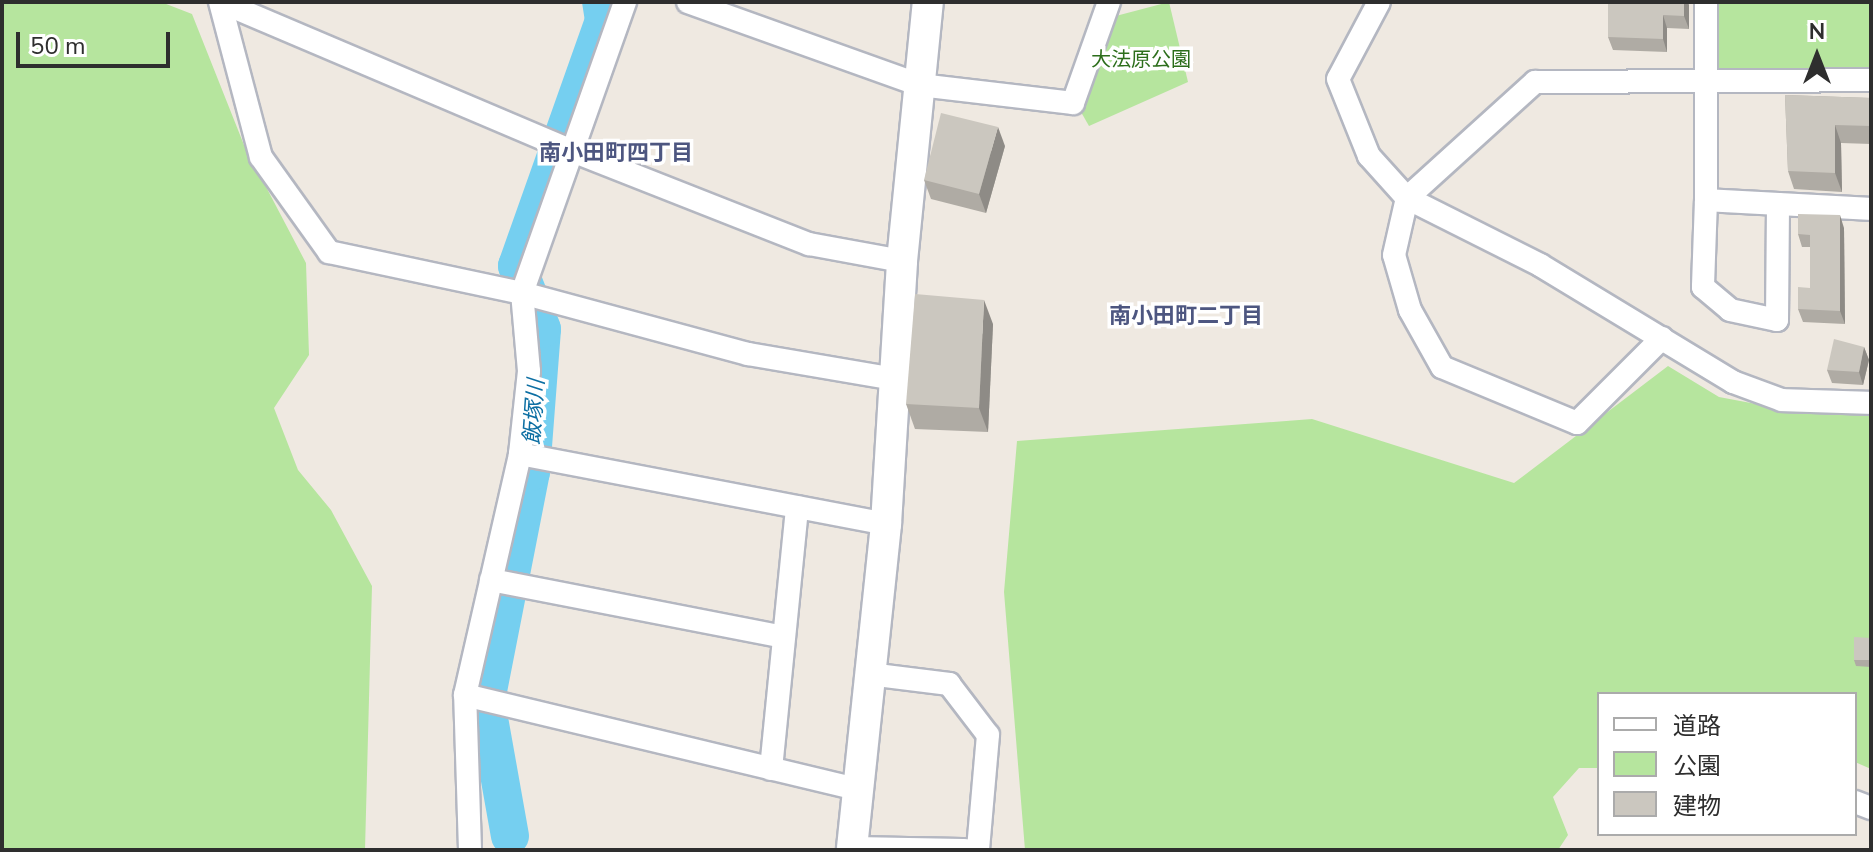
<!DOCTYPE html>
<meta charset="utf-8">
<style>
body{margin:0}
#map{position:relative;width:1873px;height:852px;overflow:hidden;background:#efe9e1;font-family:"Nunito Sans","Noto Sans JP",sans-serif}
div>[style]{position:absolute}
.green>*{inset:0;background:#b6e59e}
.river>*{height:38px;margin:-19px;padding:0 19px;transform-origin:19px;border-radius:19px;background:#75cff0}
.roads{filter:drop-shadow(2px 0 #b4b7c1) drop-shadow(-2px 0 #b4b7c1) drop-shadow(0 2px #b4b7c1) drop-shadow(0 -2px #b4b7c1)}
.street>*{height:22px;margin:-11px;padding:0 11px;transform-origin:11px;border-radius:11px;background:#fff}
.secondary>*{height:30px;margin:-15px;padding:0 15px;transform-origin:15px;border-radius:15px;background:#fff}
.wall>*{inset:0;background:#afaba4}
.shaded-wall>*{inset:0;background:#8e8b86}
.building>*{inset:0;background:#cbc7bf}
span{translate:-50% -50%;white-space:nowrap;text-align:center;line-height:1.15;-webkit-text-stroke:7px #fff;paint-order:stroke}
.park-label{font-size:20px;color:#2c6e1b}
.neighbourhood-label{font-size:22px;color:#4d5680;font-weight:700}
.water-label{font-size:22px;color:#0d6fa3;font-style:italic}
.frame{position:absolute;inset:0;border:4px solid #2e2e2e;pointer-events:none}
.legend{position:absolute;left:1597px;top:692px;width:260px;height:144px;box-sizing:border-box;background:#fff;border:2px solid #ababab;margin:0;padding:10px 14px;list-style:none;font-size:24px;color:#2e2e2e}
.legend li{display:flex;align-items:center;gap:16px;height:40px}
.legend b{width:40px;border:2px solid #ababab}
.north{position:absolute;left:1777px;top:16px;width:80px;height:80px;-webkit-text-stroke:6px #fff;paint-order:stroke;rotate:0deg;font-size:22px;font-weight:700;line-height:32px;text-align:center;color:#2e2e2e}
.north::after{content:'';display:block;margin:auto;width:28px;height:36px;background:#2e2e2e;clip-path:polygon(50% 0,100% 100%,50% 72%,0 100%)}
.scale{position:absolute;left:16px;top:32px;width:154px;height:36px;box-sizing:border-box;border:4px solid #2e2e2e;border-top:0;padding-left:10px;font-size:24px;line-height:28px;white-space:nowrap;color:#2e2e2e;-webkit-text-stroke:6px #fff;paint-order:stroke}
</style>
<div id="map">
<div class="green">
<i style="clip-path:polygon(2px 2px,161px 2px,192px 14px,244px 145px,306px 263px,309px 355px,274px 408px,298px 470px,331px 510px,372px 586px,365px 850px,2px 850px)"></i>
<i style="clip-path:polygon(1169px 2px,1188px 82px,1089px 126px,1081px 112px,1112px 17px)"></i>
<i style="clip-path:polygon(1715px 2px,1871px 2px,1871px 72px,1714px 72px)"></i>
<i style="clip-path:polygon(1668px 366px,1719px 397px,1782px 409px,1871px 413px,1871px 769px,1855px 762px,1855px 694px,1599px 694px,1599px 768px,1579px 768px,1553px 797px,1568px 835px,1558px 850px,1025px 850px,1004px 592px,1017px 441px,1312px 419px,1514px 483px)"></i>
</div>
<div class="river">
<i style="left:510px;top:836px;width:137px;rotate:-100.1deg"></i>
<i style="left:486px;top:701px;width:233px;rotate:-78.9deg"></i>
<i style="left:531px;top:472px;width:143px;rotate:-85.6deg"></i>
<i style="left:542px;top:329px;width:68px;rotate:-111.6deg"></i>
<i style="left:517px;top:266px;width:261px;rotate:-70.5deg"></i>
<i style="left:604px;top:20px;width:18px;rotate:-99deg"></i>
</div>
<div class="roads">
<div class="street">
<i style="left:220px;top:2px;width:160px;rotate:75.2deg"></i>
<i style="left:261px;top:157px;width:117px;rotate:54.4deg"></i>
<i style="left:329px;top:252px;width:197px;rotate:12deg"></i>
<i style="left:522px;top:293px;width:234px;rotate:15.1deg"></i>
<i style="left:748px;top:354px;width:149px;rotate:9.7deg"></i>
<i style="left:221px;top:2px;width:379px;rotate:23deg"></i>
<i style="left:570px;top:150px;width:257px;rotate:21.5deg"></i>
<i style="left:809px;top:244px;width:95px;rotate:10.4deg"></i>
<i style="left:688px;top:2px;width:246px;rotate:19.7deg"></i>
<i style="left:920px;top:85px;width:154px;rotate:6.7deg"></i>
<i style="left:1073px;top:103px;width:107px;rotate:-70.4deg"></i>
<i style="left:1379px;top:2px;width:87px;rotate:118deg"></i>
<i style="left:1338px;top:79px;width:83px;rotate:68.1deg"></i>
<i style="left:1369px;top:156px;width:57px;rotate:47.9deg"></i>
<i style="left:1407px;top:198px;width:149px;rotate:26.7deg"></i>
<i style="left:1540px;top:265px;width:226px;rotate:31.2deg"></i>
<i style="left:1733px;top:382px;width:52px;rotate:20.2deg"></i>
<i style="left:1782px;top:400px;width:89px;rotate:1.9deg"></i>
<i style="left:1706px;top:2px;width:198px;rotate:90deg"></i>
<i style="left:1706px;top:200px;width:165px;rotate:3.1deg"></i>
<i style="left:1706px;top:200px;width:87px;rotate:92deg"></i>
<i style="left:1703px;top:287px;width:35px;rotate:40deg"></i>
<i style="left:1730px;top:310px;width:48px;rotate:12deg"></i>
<i style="left:1777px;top:320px;width:116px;rotate:-89.5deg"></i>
<i style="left:1662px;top:338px;width:120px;rotate:135deg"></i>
<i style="left:1577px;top:423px;width:146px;rotate:-157.5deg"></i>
<i style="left:1442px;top:367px;width:65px;rotate:-119.3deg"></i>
<i style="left:1410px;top:310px;width:57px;rotate:-106.2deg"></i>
<i style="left:1394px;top:255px;width:58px;rotate:-77.2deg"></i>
<i style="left:1407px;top:198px;width:173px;rotate:-42.2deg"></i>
<i style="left:1535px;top:82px;width:336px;rotate:-0.3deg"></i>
<i style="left:520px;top:454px;width:373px;rotate:10.8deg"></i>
<i style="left:491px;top:580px;width:298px;rotate:11deg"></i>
<i style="left:869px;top:674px;width:81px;rotate:7.1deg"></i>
<i style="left:949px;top:684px;width:64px;rotate:52.6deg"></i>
<i style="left:988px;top:735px;width:115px;rotate:95deg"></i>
<i style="left:465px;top:695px;width:402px;rotate:13.5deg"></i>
<i style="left:771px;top:769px;width:263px;rotate:-84.3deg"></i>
<i style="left:1855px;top:802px;width:17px;rotate:21deg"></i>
<i style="left:852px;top:848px;width:113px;rotate:1deg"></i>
<i style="left:470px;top:850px;width:155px;rotate:-91.8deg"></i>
<i style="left:465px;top:695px;width:247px;rotate:-77.1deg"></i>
<i style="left:520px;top:454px;width:83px;rotate:-83.8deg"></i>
<i style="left:529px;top:371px;width:78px;rotate:-95.1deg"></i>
<i style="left:522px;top:293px;width:309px;rotate:-70.5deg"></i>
</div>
<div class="secondary">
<i style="left:852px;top:848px;width:326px;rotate:-84deg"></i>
<i style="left:886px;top:524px;width:263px;rotate:-86.5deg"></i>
<i style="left:902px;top:261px;width:260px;rotate:-84.3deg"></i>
</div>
</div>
<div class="wall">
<i style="clip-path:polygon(1689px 5px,1689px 29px,1667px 28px,1667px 52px,1613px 50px,1608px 37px)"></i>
<i style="clip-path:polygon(1785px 95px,1871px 98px,1871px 144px,1841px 143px,1842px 192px,1794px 189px,1788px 171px)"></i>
<i style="clip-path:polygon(1005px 146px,986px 213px,931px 199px,924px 180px)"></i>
<i style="clip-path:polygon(1844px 228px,1845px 324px,1803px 322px,1798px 309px,1810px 288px,1810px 247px,1802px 247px,1798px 234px)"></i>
<i style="clip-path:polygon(993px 324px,988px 432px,915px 429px,906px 404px)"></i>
<i style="clip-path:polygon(1864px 347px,1869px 360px,1863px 385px,1832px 383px,1827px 370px)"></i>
<i style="clip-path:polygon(1871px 638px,1871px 667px,1856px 666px,1854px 660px)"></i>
</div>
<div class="shaded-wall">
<i style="clip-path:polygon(1684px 2px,1688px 2px,1689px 5px,1689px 29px,1684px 16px)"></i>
<i style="clip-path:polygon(1663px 15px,1667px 28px,1667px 52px,1663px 39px)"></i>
<i style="clip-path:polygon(1835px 125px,1841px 143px,1842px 192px,1835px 173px)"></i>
<i style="clip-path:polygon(998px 127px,1005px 146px,986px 213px,979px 194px)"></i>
<i style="clip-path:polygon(1840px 215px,1844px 228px,1845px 324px,1840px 311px)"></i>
<i style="clip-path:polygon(984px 300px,993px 324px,988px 432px,979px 408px)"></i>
<i style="clip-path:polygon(1864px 347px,1869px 360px,1863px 385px,1859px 372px)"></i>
</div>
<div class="building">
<i style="clip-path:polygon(1608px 2px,1684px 2px,1684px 16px,1663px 15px,1663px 39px,1608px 37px)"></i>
<i style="clip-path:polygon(1785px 95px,1871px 98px,1871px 126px,1835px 125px,1835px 173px,1788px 171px)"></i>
<i style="clip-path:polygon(941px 113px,998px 127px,979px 194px,924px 180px)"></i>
<i style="clip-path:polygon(1798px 214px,1840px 215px,1840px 311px,1798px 309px,1798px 287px,1810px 288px,1810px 235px,1798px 234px)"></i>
<i style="clip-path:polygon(915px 294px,984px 300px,979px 408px,906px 404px)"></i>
<i style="clip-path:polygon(1834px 339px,1864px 347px,1859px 372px,1827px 370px)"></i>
<i style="clip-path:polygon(1854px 637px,1871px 638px,1871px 660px,1854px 660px)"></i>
</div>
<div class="park-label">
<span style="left:1141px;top:59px">大法原公園</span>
</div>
<div class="neighbourhood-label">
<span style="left:616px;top:154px">南小田町四丁目</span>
<span style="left:1186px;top:317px">南小田町二丁目</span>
</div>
<div class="water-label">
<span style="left:535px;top:412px;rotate:-86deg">飯塚川</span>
</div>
<div class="frame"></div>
<ul class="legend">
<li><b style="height:10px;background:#fff"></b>道路</li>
<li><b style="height:22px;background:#b6e59e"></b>公園</li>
<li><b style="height:22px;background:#cbc7bf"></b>建物</li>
</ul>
<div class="north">N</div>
<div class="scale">50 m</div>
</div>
